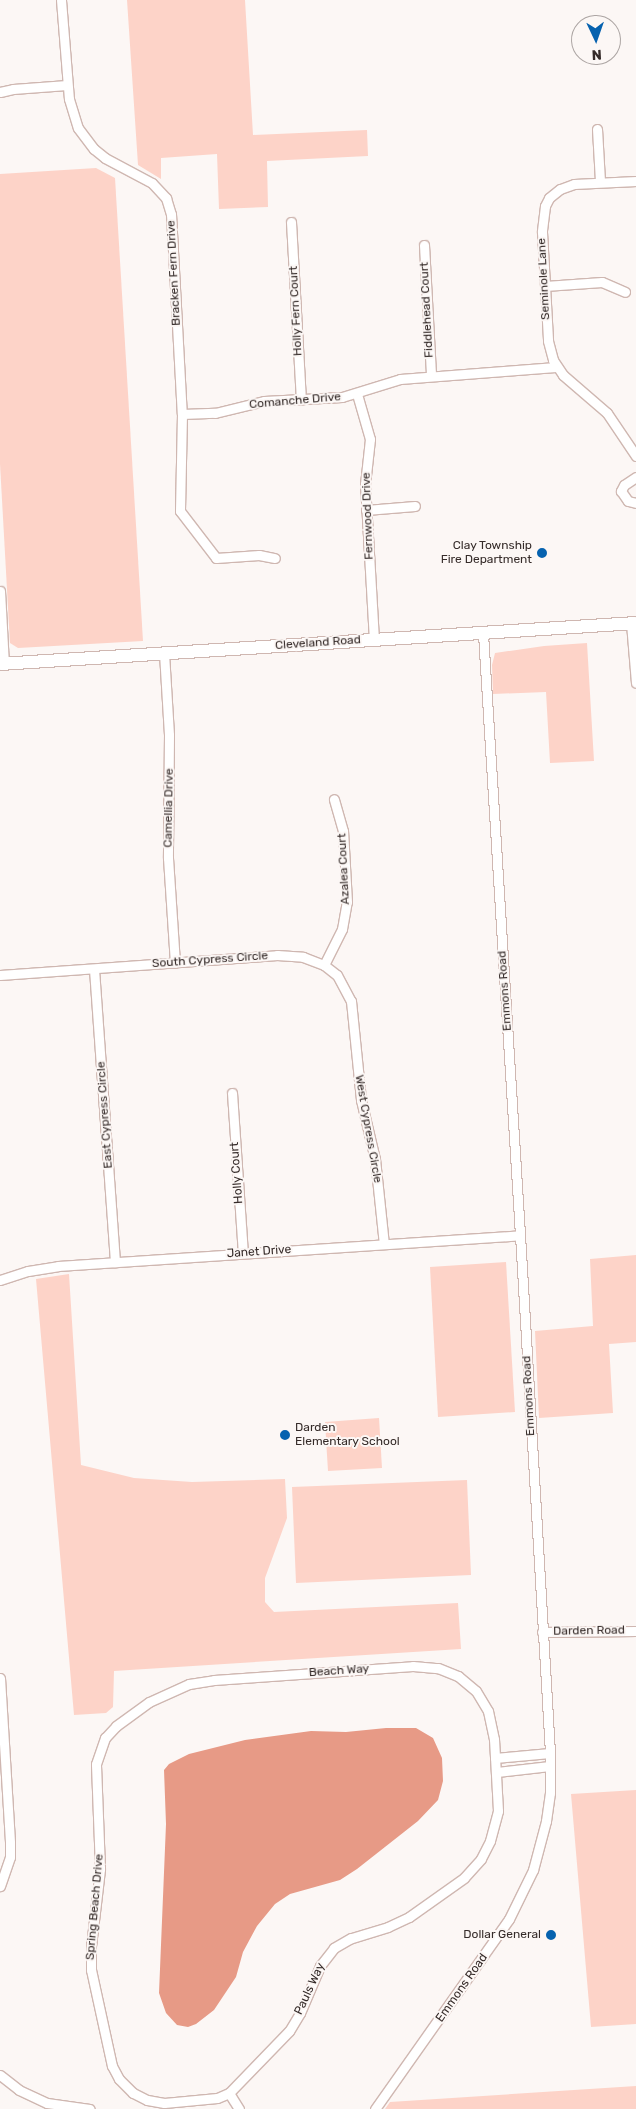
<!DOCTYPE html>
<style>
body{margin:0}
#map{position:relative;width:636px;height:2109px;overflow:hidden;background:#fcf7f5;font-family:Rubik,sans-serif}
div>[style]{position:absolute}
.green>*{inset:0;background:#fdd3c8}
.water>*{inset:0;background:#e79a86}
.roads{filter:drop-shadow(1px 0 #cfb7b1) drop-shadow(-1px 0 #cfb7b1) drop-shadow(0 1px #cfb7b1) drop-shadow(0 -1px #cfb7b1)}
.minor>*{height:9px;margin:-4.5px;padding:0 4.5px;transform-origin:4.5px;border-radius:4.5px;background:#fff}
.secondary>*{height:12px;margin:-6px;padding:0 6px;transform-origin:6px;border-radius:6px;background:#fff}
.dots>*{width:14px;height:14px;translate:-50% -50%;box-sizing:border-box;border:2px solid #fcf7f5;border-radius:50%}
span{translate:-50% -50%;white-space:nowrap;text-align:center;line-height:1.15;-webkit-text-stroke:4px #fcf7f5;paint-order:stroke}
.street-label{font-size:12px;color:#352b29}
.poi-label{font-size:12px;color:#352b29}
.right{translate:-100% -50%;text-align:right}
.left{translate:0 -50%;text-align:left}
.north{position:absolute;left:571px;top:15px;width:50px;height:50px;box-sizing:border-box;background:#fcf7f5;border:1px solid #aca5a3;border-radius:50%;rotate:177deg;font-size:14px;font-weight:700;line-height:20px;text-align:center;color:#352b29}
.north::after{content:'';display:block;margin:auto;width:18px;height:22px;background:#0662af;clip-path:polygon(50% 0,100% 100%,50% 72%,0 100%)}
</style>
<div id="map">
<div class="green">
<i style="clip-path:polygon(127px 0,245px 0,253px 135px,367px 130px,368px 156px,267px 161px,268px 207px,219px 209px,217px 154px,161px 158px,161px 179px,138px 165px)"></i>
<i style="clip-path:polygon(96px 168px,115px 178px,143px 641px,18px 648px,10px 643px,0 464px,0 174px)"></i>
<i style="clip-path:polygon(587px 643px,594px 761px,550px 763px,546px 692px,493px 694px,492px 665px,495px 653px,544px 646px)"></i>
<i style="clip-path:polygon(636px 1255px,636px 1342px,609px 1344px,613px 1413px,539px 1418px,535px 1331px,593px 1326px,590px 1259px)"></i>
<i style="clip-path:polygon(506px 1262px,515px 1412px,438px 1417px,430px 1267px)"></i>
<i style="clip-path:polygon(69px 1274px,81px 1465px,134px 1478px,192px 1482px,285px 1479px,287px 1518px,265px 1578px,265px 1602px,274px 1612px,458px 1603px,461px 1649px,114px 1671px,113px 1707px,106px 1713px,74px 1715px,36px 1279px)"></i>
<i style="clip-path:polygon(379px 1418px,382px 1468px,328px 1471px,325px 1422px)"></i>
<i style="clip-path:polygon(467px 1480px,471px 1575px,296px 1583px,292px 1487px)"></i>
<i style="clip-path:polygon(636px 1790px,636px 2024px,591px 2027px,571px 1794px)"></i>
<i style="clip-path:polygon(636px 2086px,636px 2109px,385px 2109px,390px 2102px)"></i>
</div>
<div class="water">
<i style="clip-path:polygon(386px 1728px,416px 1728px,433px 1738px,442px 1758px,443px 1781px,438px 1800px,418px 1821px,357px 1869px,340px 1880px,290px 1894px,275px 1904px,257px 1926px,243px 1952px,236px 1977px,214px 2010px,196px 2024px,188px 2027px,177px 2025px,166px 2013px,159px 1993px,166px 1824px,164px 1770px,169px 1764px,189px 1754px,245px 1740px,311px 1731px,346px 1732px)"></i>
</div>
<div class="roads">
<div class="minor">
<i style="left:61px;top:0;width:99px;rotate:85.4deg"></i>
<i style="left:69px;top:99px;width:30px;rotate:73deg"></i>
<i style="left:78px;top:128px;width:26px;rotate:53deg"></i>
<i style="left:94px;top:149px;width:14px;rotate:39deg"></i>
<i style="left:105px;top:158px;width:53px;rotate:28deg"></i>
<i style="left:152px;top:183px;width:21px;rotate:47deg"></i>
<i style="left:166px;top:198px;width:17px;rotate:73deg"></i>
<i style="left:171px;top:214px;width:200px;rotate:86.9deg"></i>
<i style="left:182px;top:414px;width:97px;rotate:91.2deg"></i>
<i style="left:180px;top:511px;width:59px;rotate:52.5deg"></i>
<i style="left:216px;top:558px;width:43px;rotate:-4deg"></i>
<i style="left:259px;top:555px;width:16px;rotate:11deg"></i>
<i style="left:0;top:92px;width:13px;rotate:-13deg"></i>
<i style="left:13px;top:89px;width:54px;rotate:-4.2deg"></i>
<i style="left:597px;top:129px;width:52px;rotate:86.7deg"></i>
<i style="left:636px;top:181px;width:62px;rotate:177.2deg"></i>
<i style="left:574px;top:184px;width:15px;rotate:160deg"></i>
<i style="left:560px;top:189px;width:14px;rotate:141deg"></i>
<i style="left:549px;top:198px;width:9px;rotate:117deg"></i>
<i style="left:545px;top:206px;width:26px;rotate:97deg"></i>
<i style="left:542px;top:232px;width:109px;rotate:86.8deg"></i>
<i style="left:548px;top:341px;width:20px;rotate:75deg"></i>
<i style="left:553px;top:360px;width:18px;rotate:56deg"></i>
<i style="left:563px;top:375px;width:58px;rotate:40.8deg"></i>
<i style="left:607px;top:413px;width:52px;rotate:56deg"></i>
<i style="left:291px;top:222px;width:178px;rotate:86.8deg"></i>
<i style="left:424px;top:245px;width:131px;rotate:86.9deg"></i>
<i style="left:545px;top:286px;width:57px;rotate:-4deg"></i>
<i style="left:602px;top:282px;width:25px;rotate:23deg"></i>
<i style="left:357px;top:394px;width:47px;rotate:73.9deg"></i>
<i style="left:370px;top:439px;width:45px;rotate:96.3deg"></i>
<i style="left:365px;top:484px;width:156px;rotate:86.7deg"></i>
<i style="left:182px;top:414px;width:33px;rotate:-2deg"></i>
<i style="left:215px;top:413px;width:50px;rotate:-13.8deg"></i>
<i style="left:264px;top:401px;width:78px;rotate:-2.9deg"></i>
<i style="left:342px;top:397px;width:61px;rotate:-17.2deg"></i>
<i style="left:400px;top:379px;width:156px;rotate:-4.4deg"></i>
<i style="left:636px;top:477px;width:14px;rotate:146deg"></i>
<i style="left:624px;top:485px;width:7px;rotate:117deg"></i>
<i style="left:621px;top:491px;width:12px;rotate:55deg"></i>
<i style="left:628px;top:501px;width:8px;rotate:14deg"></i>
<i style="left:366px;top:510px;width:49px;rotate:-4.7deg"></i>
<i style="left:0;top:591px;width:73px;rotate:86.9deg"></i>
<i style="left:631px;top:623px;width:60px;rotate:85.2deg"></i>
<i style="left:164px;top:653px;width:82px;rotate:86.5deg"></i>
<i style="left:169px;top:735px;width:123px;rotate:90.5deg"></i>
<i style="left:168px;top:858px;width:105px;rotate:86.2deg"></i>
<i style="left:324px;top:965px;width:40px;rotate:-63.4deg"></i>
<i style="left:342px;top:929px;width:27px;rotate:-80deg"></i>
<i style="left:347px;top:902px;width:71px;rotate:-93.2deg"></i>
<i style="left:343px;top:831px;width:33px;rotate:-106deg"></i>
<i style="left:94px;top:969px;width:294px;rotate:85.9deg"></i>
<i style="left:0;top:975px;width:278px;rotate:-4.1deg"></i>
<i style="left:277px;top:955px;width:26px;rotate:4deg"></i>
<i style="left:303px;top:957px;width:22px;rotate:21deg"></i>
<i style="left:324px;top:965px;width:16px;rotate:38deg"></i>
<i style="left:337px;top:975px;width:30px;rotate:62deg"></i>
<i style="left:351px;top:1001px;width:100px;rotate:84.2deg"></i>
<i style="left:361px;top:1100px;width:61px;rotate:76.7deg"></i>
<i style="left:375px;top:1159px;width:85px;rotate:84deg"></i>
<i style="left:232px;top:1093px;width:160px;rotate:86.1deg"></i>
<i style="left:0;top:1280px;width:29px;rotate:-18deg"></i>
<i style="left:28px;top:1271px;width:30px;rotate:-9deg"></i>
<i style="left:58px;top:1266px;width:463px;rotate:-3.8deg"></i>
<i style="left:542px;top:1632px;width:94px;rotate:-0.6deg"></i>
<i style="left:413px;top:1666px;width:25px;rotate:5deg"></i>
<i style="left:438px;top:1668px;width:22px;rotate:22deg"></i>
<i style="left:458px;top:1676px;width:23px;rotate:40deg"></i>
<i style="left:476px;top:1691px;width:23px;rotate:59deg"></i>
<i style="left:488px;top:1711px;width:29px;rotate:78deg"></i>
<i style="left:494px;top:1739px;width:72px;rotate:86.8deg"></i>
<i style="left:498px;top:1811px;width:31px;rotate:105deg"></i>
<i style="left:490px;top:1841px;width:20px;rotate:117deg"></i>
<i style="left:481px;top:1859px;width:25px;rotate:132deg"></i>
<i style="left:464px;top:1878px;width:67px;rotate:144.7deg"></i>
<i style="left:409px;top:1917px;width:23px;rotate:155deg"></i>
<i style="left:388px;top:1927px;width:39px;rotate:163deg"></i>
<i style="left:351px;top:1938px;width:20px;rotate:150deg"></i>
<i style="left:334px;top:1948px;width:23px;rotate:128deg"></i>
<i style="left:320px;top:1966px;width:51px;rotate:113.1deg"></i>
<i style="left:300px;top:2013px;width:21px;rotate:121deg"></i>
<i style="left:289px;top:2031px;width:86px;rotate:134.1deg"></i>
<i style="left:229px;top:2093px;width:13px;rotate:157deg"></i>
<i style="left:217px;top:2098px;width:53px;rotate:174.6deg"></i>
<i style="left:164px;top:2103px;width:17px;rotate:-170deg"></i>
<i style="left:147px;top:2100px;width:16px;rotate:-153deg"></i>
<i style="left:133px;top:2093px;width:20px;rotate:-135deg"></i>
<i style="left:119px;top:2079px;width:15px;rotate:-118deg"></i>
<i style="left:112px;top:2066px;width:98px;rotate:-102.3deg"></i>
<i style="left:91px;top:1970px;width:24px;rotate:-90deg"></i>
<i style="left:91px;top:1946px;width:78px;rotate:-83.3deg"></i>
<i style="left:100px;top:1869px;width:105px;rotate:-92.2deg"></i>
<i style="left:96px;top:1764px;width:28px;rotate:-71deg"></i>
<i style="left:105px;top:1738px;width:16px;rotate:-47deg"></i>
<i style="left:116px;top:1726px;width:41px;rotate:-36deg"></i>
<i style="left:149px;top:1702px;width:44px;rotate:-24.2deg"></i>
<i style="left:189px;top:1684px;width:25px;rotate:-9deg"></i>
<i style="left:214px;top:1680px;width:199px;rotate:-4deg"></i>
<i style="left:0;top:1678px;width:165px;rotate:86.5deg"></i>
<i style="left:10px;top:1843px;width:14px;rotate:90deg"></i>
<i style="left:10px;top:1857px;width:31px;rotate:109deg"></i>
<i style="left:495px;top:1758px;width:55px;rotate:-5.2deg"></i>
<i style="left:497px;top:1772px;width:53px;rotate:-6.5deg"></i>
<i style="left:0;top:2075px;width:24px;rotate:38deg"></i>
<i style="left:19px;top:2090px;width:31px;rotate:25deg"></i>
<i style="left:47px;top:2103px;width:43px;rotate:7.9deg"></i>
<i style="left:229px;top:2093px;width:19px;rotate:58deg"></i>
<i style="left:375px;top:2109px;width:232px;rotate:-54.8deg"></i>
<i style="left:509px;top:1919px;width:55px;rotate:-63.9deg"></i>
<i style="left:533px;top:1870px;width:51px;rotate:-75.1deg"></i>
<i style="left:546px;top:1821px;width:28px;rotate:-82deg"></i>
<i style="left:550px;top:1793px;width:40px;rotate:-90deg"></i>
<i style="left:550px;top:1753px;width:519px;rotate:-93.31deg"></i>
<i style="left:520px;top:1235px;width:603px;rotate:-93.52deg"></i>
</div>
<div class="secondary">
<i style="left:0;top:664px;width:637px;rotate:-3.69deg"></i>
</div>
</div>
<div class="dots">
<i style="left:542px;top:553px;background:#0662af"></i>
<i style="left:285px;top:1435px;background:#0662af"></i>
<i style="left:551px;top:1935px;background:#0662af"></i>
</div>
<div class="street-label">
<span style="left:174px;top:273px;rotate:-93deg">Bracken Fern Drive</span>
<span style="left:544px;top:279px;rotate:-93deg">Seminole Lane</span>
<span style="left:427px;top:310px;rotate:-93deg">Fiddlehead Court</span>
<span style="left:296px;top:311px;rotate:-93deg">Holly Fern Court</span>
<span style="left:295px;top:401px;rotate:-5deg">Comanche Drive</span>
<span style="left:368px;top:516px;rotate:-92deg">Fernwood Drive</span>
<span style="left:318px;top:643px;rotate:-4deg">Cleveland Road</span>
<span style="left:169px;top:808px;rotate:-89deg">Camellia Drive</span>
<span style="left:344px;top:869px;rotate:-93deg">Azalea Court</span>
<span style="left:210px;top:960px;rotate:-4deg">South Cypress Circle</span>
<span style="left:505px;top:991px;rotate:-94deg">Emmons Road</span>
<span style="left:105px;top:1115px;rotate:-94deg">East Cypress Circle</span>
<span style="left:368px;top:1129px;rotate:80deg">West Cypress Circle</span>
<span style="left:237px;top:1173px;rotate:-94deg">Holly Court</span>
<span style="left:259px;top:1252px;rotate:-4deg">Janet Drive</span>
<span style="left:529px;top:1396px;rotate:-93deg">Emmons Road</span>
<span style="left:589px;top:1631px;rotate:-1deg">Darden Road</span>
<span style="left:339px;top:1671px;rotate:-4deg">Beach Way</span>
<span style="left:95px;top:1907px;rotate:-85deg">Spring Beach Drive</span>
<span style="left:462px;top:1988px;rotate:-55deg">Emmons Road</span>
<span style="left:310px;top:1989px;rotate:-65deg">Pauls Way</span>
</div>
<div class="poi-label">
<span class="right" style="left:532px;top:553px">Clay Township<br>Fire Department</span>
<span class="left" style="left:295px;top:1435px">Darden<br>Elementary School</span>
<span class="right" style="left:541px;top:1935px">Dollar General</span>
</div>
<div class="north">N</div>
</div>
